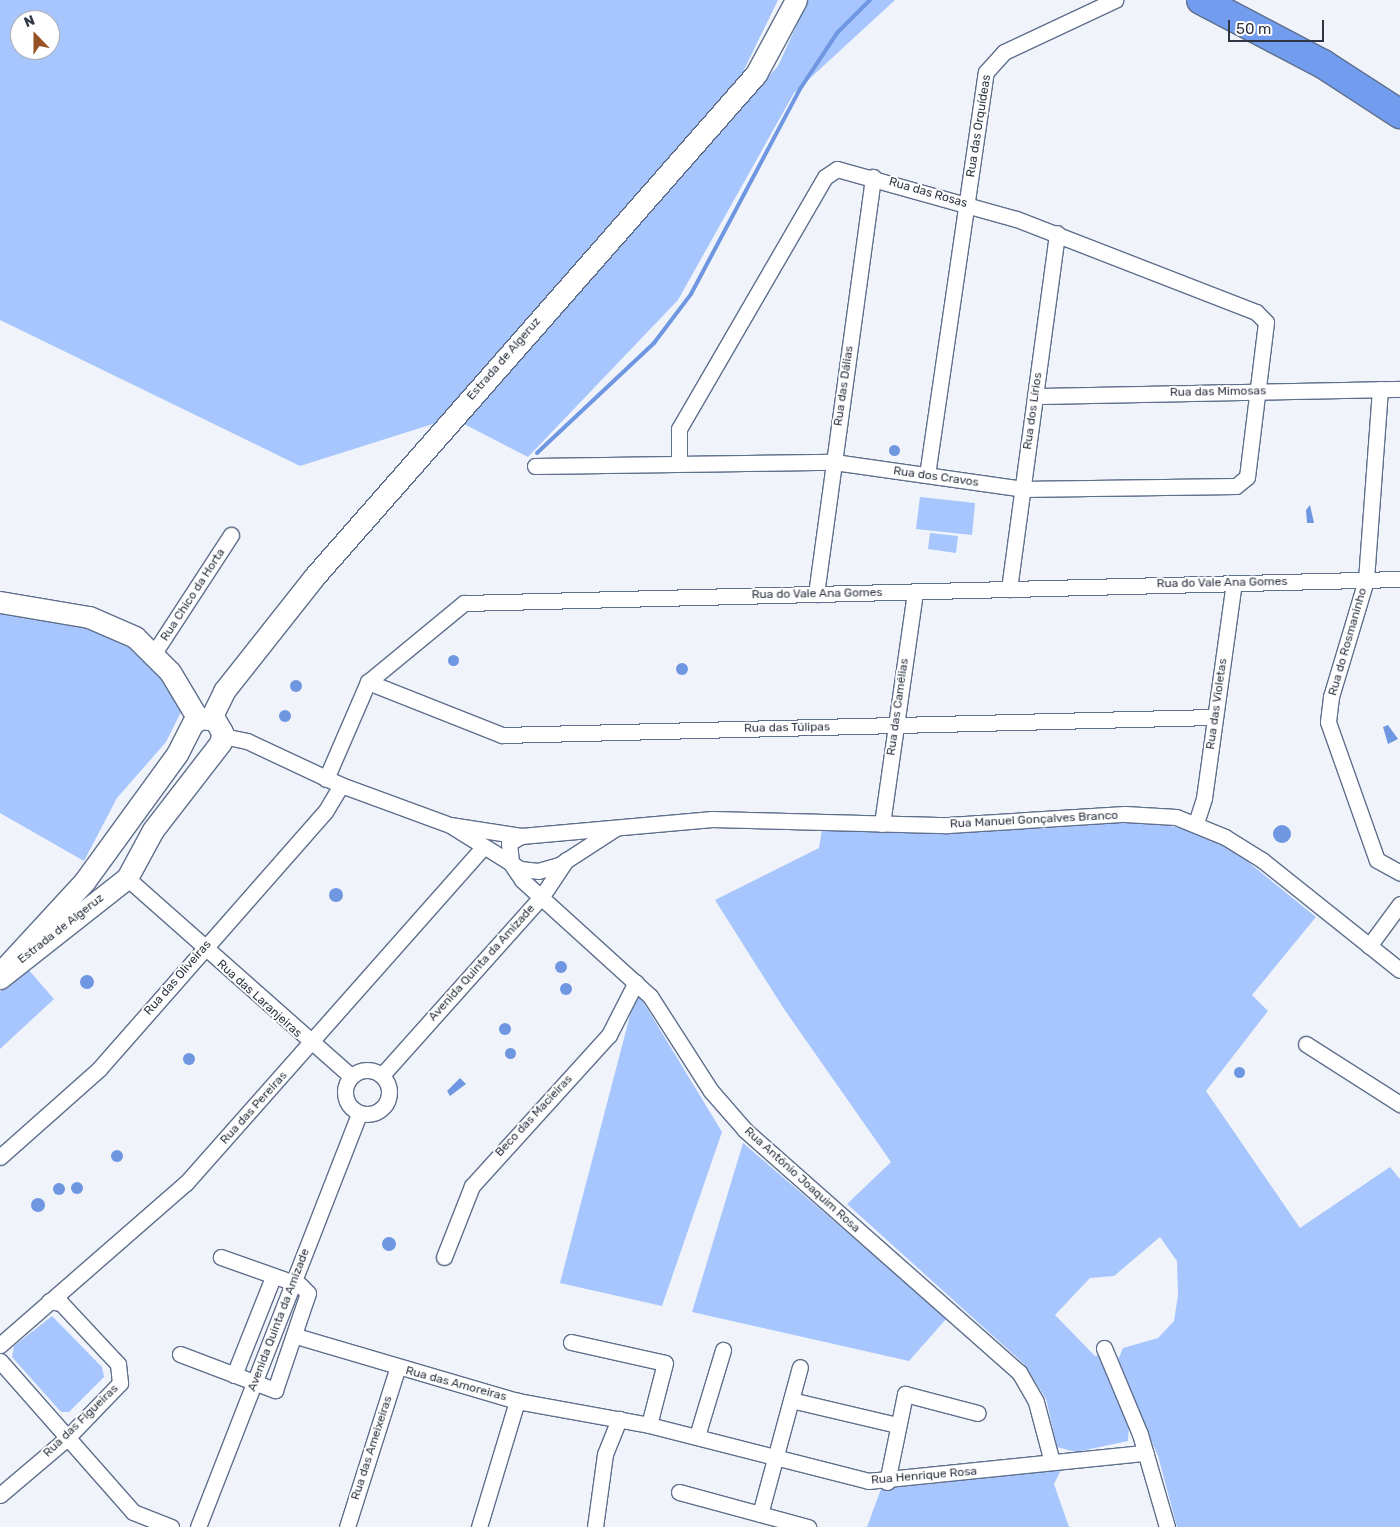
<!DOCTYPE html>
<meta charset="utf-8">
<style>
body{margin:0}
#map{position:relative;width:1400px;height:1527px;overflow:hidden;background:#f0f4fa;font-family:Rubik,sans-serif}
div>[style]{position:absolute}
.green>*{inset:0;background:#a7c6fd}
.water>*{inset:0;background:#6f97e1}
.round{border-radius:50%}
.stream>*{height:4px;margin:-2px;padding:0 2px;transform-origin:2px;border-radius:2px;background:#6f97e1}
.roads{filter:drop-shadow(1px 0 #5f6f8c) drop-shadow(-1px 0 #5f6f8c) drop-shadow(0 1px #5f6f8c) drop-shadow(0 -1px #5f6f8c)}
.street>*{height:15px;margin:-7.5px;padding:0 7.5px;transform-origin:7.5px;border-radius:7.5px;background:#fff}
.street>.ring{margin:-7.5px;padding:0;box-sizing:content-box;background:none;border:15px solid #fff;border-radius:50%}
.secondary>*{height:21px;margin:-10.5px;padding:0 10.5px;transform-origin:10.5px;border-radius:10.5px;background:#fff}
.highway>*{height:28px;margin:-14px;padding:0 14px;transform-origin:14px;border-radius:14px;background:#729def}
span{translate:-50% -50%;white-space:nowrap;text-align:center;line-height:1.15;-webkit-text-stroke:4px #fff;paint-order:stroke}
.street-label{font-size:12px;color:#2f3643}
.north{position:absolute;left:10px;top:10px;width:50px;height:50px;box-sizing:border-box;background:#fff;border:1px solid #acafb4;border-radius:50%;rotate:338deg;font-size:14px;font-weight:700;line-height:20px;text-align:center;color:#2f3643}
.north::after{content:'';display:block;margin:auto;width:18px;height:22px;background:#975325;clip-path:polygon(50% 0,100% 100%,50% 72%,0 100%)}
.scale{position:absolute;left:1228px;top:20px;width:96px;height:22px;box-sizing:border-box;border:2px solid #2f3643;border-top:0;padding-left:6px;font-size:15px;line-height:18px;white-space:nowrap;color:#2f3643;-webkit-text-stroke:4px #fff;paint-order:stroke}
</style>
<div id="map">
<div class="green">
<i style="clip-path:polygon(evenodd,0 0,778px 0,742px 74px,436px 423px,300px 466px,0 320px,0 0,20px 20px,50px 20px,50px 50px,20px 50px,20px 20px)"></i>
<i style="clip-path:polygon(808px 0,895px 0,794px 93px,678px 300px,528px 457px,464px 424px,778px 66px)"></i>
<i style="clip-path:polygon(920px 497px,975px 503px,972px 535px,916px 529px)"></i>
<i style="clip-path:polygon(930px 533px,958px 536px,956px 553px,928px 549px)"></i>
<i style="clip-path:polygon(0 612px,94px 626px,119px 639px,151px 661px,181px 712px,166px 742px,117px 798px,84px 861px,0 813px)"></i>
<i style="clip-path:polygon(1141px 821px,1186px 829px,1231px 848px,1316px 917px,1252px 995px,1268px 1011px,1206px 1091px,1300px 1228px,1390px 1167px,1400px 1179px,1400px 1527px,1177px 1527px,1158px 1456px,1117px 1362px,1123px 1348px,1158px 1338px,1174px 1321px,1178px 1295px,1177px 1261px,1160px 1237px,1114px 1276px,1090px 1278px,1055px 1315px,1095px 1356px,1100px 1355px,1129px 1425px,1128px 1441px,1076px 1452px,1057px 1447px,1046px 1399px,1024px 1364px,847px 1204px,891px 1162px,784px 1009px,715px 900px,819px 848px,822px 829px,1033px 829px)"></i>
<i style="clip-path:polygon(27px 968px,54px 999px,0 1049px,0 992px)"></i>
<i style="clip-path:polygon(639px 995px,722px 1132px,662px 1306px,560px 1283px,634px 1000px)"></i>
<i style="clip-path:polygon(743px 1143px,947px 1318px,909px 1361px,692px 1312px)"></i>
<i style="clip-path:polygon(52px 1316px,102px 1367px,104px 1377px,69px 1412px,61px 1412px,12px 1357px,14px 1346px)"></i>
<i style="clip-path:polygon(1061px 1470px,1054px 1484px,1069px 1527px,867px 1527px,881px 1489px)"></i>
</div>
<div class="water">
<i class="round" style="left:888.5px;top:444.5px;width:11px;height:11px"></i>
<i style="clip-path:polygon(1310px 505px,1314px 523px,1307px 523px,1306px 510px)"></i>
<i class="round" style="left:447.5px;top:654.5px;width:11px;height:11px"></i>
<i class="round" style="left:676px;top:663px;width:12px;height:12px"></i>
<i class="round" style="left:290px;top:680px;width:12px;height:12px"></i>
<i class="round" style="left:279px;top:710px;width:12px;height:12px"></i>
<i style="clip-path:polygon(1388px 725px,1398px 739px,1388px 744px,1383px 727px)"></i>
<i class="round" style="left:1273px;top:825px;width:18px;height:18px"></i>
<i class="round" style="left:329px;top:888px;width:14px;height:14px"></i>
<i class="round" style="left:555px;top:961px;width:12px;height:12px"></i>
<i class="round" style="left:80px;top:975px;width:14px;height:14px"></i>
<i class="round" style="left:560px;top:983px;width:12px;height:12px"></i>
<i class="round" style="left:499px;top:1023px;width:12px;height:12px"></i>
<i class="round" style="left:504.5px;top:1047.5px;width:11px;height:11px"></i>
<i class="round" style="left:183px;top:1053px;width:12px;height:12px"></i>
<i class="round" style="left:1233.5px;top:1066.5px;width:11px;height:11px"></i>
<i style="clip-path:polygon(460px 1078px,466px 1084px,450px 1096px,447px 1091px)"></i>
<i class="round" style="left:111px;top:1150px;width:12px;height:12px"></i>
<i class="round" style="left:71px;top:1182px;width:12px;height:12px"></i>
<i class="round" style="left:53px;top:1183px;width:12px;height:12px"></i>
<i class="round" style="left:31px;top:1198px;width:14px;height:14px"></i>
<i class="round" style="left:382px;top:1237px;width:14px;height:14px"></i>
</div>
<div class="stream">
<i style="left:537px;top:453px;width:161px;rotate:-43.2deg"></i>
<i style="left:654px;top:343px;width:61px;rotate:-52.9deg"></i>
<i style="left:691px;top:294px;width:232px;rotate:-62deg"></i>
<i style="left:800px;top:89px;width:67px;rotate:-56.5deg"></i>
<i style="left:837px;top:33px;width:47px;rotate:-45deg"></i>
</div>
<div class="roads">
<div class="street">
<i style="left:1380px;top:389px;width:192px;rotate:94.2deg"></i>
<i style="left:1366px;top:580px;width:122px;rotate:106.7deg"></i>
<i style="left:1331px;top:697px;width:25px;rotate:97deg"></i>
<i style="left:1328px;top:722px;width:146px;rotate:70.5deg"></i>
<i style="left:1377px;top:860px;width:26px;rotate:29deg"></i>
<i style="left:1035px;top:396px;width:365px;rotate:-1.1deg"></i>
<i style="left:535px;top:466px;width:299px;rotate:-0.8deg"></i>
<i style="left:834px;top:462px;width:191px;rotate:8.1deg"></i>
<i style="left:1023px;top:489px;width:213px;rotate:-0.8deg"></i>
<i style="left:1236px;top:486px;width:14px;rotate:-39deg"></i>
<i style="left:1247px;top:477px;width:156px;rotate:-83deg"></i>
<i style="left:1266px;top:322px;width:14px;rotate:-135deg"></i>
<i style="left:1256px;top:312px;width:257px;rotate:-158.8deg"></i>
<i style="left:1016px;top:219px;width:186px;rotate:-164.4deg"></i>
<i style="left:837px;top:169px;width:14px;rotate:146deg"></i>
<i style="left:825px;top:177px;width:291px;rotate:120.1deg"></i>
<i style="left:679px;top:429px;width:34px;rotate:90deg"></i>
<i style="left:927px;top:475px;width:407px;rotate:-81.7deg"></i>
<i style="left:986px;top:72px;width:27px;rotate:-48deg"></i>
<i style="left:1004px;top:52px;width:123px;rotate:-25.1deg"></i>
<i style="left:1009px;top:589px;width:359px;rotate:-82.3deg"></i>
<i style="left:816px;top:594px;width:421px;rotate:-82.2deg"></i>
<i style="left:154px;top:653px;width:141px;rotate:-56.9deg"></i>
<i style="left:368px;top:682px;width:144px;rotate:21.6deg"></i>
<i style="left:502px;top:735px;width:713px;rotate:-1.45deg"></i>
<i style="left:223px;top:736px;width:25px;rotate:12deg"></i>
<i style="left:247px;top:741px;width:104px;rotate:25.1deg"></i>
<i style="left:341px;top:785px;width:116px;rotate:20.2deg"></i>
<i style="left:450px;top:825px;width:72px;rotate:8.8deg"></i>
<i style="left:521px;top:836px;width:192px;rotate:-5.1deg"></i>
<i style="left:712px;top:819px;width:236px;rotate:1.5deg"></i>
<i style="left:948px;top:825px;width:177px;rotate:-3.6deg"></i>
<i style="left:1125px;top:814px;width:51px;rotate:3.4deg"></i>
<i style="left:1176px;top:817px;width:53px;rotate:22.2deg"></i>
<i style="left:1225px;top:837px;width:44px;rotate:31.9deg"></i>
<i style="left:1262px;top:860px;width:176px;rotate:38.6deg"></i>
<i style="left:326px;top:779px;width:106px;rotate:-66.6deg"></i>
<i style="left:368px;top:682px;width:124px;rotate:-39.5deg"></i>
<i style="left:464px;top:603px;width:936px;rotate:-1.47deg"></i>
<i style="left:1196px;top:823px;width:26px;rotate:-72deg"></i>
<i style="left:1204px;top:798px;width:217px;rotate:-82.1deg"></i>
<i style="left:882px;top:824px;width:235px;rotate:-81.9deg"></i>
<i style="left:453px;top:827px;width:68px;rotate:31.8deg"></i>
<i style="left:521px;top:836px;width:14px;rotate:150deg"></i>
<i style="left:509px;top:843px;width:20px;rotate:84deg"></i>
<i style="left:511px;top:863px;width:11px;rotate:34deg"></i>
<i style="left:520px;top:869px;width:18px;rotate:6deg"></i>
<i style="left:538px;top:871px;width:22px;rotate:-16deg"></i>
<i style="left:559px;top:865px;width:68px;rotate:-33deg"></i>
<i style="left:512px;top:865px;width:18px;rotate:56deg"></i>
<i style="left:522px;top:880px;width:173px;rotate:42.2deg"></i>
<i style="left:650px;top:996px;width:113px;rotate:57.3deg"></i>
<i style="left:711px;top:1091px;width:52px;rotate:48.9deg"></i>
<i style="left:745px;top:1130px;width:366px;rotate:41.5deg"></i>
<i style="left:1019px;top:1372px;width:34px;rotate:60deg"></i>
<i style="left:1036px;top:1402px;width:62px;rotate:75.1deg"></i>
<i style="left:127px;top:878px;width:299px;rotate:41.5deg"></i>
<i style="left:1369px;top:946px;width:52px;rotate:-53.6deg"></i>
<i style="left:1306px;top:1044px;width:112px;rotate:32.6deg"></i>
<i class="ring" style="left:345px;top:1070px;width:29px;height:29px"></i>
<i style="left:382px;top:1075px;width:240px;rotate:-48.2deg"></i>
<i style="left:542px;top:896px;width:43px;rotate:-56.3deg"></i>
<i style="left:0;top:1157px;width:132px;rotate:-41.6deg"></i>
<i style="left:99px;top:1069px;width:342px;rotate:-48.7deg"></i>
<i style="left:325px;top:812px;width:31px;rotate:-59deg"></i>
<i style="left:444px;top:1257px;width:76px;rotate:-68.5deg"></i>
<i style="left:472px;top:1186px;width:204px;rotate:-47.8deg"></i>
<i style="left:609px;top:1035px;width:59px;rotate:-63deg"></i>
<i style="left:296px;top:1336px;width:230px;rotate:16.4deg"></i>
<i style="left:517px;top:1401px;width:134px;rotate:10.3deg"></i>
<i style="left:649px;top:1425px;width:226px;rotate:14.3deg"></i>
<i style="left:868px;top:1481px;width:279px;rotate:-5.8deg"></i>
<i style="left:571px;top:1342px;width:96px;rotate:12.6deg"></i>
<i style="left:665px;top:1363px;width:64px;rotate:104.5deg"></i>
<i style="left:0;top:1345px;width:247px;rotate:-41.1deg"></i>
<i style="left:186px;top:1183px;width:448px;rotate:-48.5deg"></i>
<i style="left:1104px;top:1348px;width:93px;rotate:67.3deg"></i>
<i style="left:1140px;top:1434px;width:97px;rotate:73.8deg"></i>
<i style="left:180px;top:1354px;width:102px;rotate:20.8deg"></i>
<i style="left:275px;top:1390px;width:102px;rotate:-71.2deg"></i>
<i style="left:308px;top:1293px;width:11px;rotate:-135deg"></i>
<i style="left:300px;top:1285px;width:84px;rotate:-160.5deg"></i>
<i style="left:0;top:1361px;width:201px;rotate:48.6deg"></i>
<i style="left:133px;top:1512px;width:41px;rotate:21.5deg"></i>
<i style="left:234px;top:1375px;width:105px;rotate:-68.3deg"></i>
<i style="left:791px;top:1400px;width:109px;rotate:13.3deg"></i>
<i style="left:697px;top:1436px;width:90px;rotate:-73.2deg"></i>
<i style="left:887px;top:1482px;width:90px;rotate:-78.4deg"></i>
<i style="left:905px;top:1394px;width:75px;rotate:14.6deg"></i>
<i style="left:679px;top:1492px;width:134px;rotate:15.2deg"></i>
<i style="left:0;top:1495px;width:87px;rotate:-40.3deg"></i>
<i style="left:66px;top:1439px;width:78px;rotate:-46deg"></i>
<i style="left:120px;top:1383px;width:19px;rotate:-96deg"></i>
<i style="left:118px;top:1364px;width:83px;rotate:-133.1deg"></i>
<i style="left:61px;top:1303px;width:12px;rotate:-171deg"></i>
<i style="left:760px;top:1514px;width:152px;rotate:-74.8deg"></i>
<i style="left:198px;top:1527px;width:444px;rotate:-68.7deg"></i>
<i style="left:347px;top:1527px;width:166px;rotate:-72.4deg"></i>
<i style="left:479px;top:1527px;width:132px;rotate:-73.2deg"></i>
<i style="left:595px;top:1527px;width:74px;rotate:-82.2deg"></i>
<i style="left:605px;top:1454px;width:38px;rotate:-68deg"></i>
</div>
<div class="secondary">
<i style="left:0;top:602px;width:90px;rotate:9.6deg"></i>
<i style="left:89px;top:617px;width:50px;rotate:23.5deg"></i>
<i style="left:135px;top:637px;width:49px;rotate:45deg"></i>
<i style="left:170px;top:672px;width:55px;rotate:59.2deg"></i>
<i style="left:211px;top:718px;width:30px;rotate:-64deg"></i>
<i style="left:224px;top:691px;width:145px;rotate:-51.7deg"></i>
<i style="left:314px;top:577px;width:670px;rotate:-48.69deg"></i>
<i style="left:756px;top:74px;width:84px;rotate:-61.6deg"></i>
<i style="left:0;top:973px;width:124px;rotate:-47.3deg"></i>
<i style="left:84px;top:882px;width:158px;rotate:-54deg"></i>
<i style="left:177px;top:754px;width:35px;rotate:-63deg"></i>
<i style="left:193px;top:723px;width:9px;rotate:-32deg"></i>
<i style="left:201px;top:718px;width:14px;rotate:8deg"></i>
<i style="left:215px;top:720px;width:14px;rotate:60deg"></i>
<i style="left:222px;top:732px;width:10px;rotate:96deg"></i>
<i style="left:221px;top:742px;width:111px;rotate:127.7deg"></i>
<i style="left:153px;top:830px;width:55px;rotate:118.4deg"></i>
<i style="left:127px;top:878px;width:162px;rotate:141.8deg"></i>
</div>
<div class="highway">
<i style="left:1201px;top:0;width:138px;rotate:27.7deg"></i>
<i style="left:1323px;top:64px;width:92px;rotate:33deg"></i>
</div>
</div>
<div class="street-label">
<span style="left:979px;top:126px;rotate:-81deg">Rua das Orquídeas</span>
<span style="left:928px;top:193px;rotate:16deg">Rua das Rosas</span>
<span style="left:504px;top:359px;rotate:-49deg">Estrada de Algeruz</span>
<span style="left:844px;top:386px;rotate:-82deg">Rua das Dálias</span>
<span style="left:1218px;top:392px;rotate:-1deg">Rua das Mimosas</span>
<span style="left:1033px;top:411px;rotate:-82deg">Rua dos Lírios</span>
<span style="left:936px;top:477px;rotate:8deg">Rua dos Cravos</span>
<span style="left:1222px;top:583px;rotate:-1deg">Rua do Vale Ana Gomes</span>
<span style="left:817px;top:594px;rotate:-1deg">Rua do Vale Ana Gomes</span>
<span style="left:193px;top:595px;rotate:-57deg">Rua Chico da Horta</span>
<span style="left:1348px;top:642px;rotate:-74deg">Rua do Rosmaninho</span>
<span style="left:1217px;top:704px;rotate:-82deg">Rua das Violetas</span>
<span style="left:898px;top:707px;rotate:-82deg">Rua das Camélias</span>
<span style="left:787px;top:728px;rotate:-1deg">Rua das Túlipas</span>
<span style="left:1034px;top:820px;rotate:-3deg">Rua Manuel Gonçalves Branco</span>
<span style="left:61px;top:929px;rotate:-38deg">Estrada de Algeruz</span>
<span style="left:482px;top:963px;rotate:-48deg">Avenida Quinta da Amizade</span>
<span style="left:178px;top:978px;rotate:-49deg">Rua das Oliveiras</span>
<span style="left:259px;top:999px;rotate:42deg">Rua das Laranjeiras</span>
<span style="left:254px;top:1108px;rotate:-48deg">Rua das Pereiras</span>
<span style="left:534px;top:1116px;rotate:-47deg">Beco das Macieiras</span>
<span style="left:802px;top:1180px;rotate:42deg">Rua António Joaquim Rosa</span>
<span style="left:279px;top:1320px;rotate:-69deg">Avenida Quinta da Amizade</span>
<span style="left:456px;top:1384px;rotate:15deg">Rua das Amoreiras</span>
<span style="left:81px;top:1421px;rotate:-44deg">Rua das Figueiras</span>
<span style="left:372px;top:1448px;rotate:-72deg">Rua das Ameixeiras</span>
<span style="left:924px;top:1476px;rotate:-5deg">Rua Henrique Rosa</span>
</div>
<div class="north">N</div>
<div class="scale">50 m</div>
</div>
